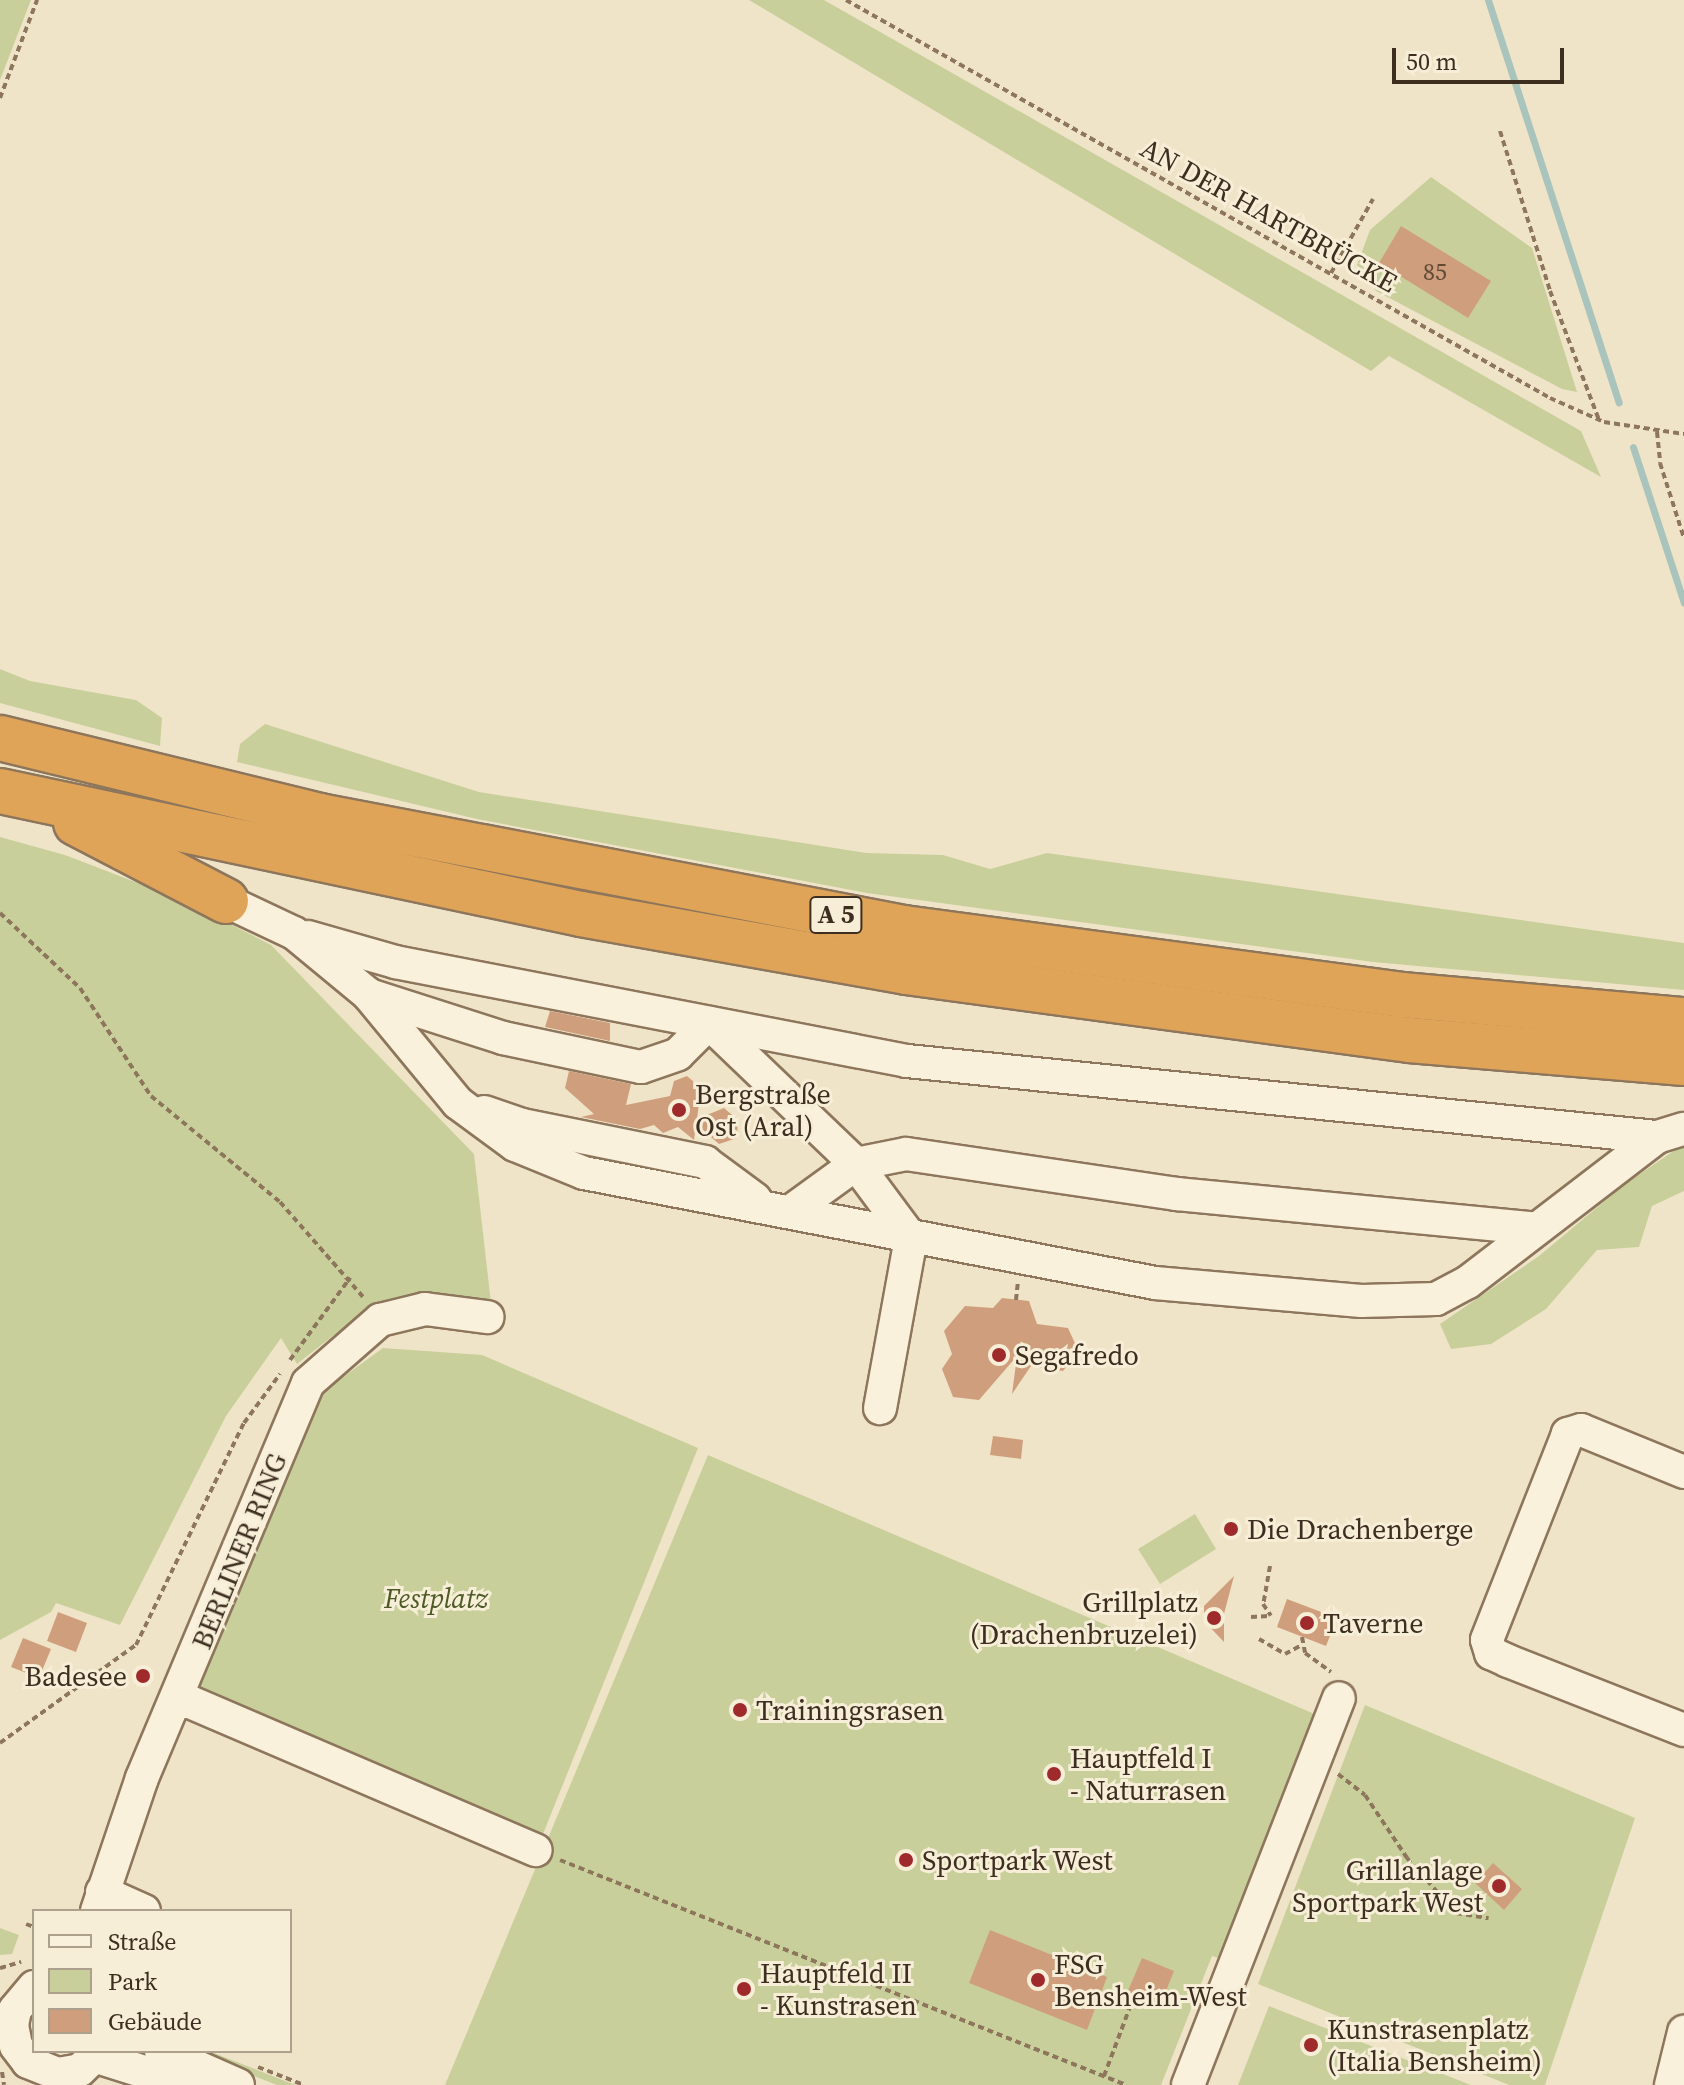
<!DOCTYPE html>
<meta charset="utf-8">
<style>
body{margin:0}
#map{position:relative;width:1684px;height:2085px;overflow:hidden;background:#f0e4c8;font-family:"Source Serif 4",serif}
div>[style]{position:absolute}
.green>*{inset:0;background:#c9cf9b}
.stream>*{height:7px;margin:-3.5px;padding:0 3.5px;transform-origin:3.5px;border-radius:3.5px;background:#a9c4bc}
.building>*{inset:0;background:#cf9f7d}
.path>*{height:4px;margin-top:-2px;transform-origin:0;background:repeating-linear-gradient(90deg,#8d765c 0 6px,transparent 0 10px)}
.roads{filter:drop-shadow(2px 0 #8d765c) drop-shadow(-2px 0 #8d765c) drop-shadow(0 2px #8d765c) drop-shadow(0 -2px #8d765c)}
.minor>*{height:32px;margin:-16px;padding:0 16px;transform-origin:16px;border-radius:16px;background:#faf1dc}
.highway>*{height:44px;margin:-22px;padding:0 22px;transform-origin:22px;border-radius:22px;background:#e0a458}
.dots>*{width:22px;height:22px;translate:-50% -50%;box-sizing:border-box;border:4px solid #f7eed8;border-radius:50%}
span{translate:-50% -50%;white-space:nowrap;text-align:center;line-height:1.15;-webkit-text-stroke:6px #f7eed8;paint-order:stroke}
.number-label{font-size:24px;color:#624a37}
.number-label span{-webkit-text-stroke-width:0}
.shield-label span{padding:2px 6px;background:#f7eed8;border:2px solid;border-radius:6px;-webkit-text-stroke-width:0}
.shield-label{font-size:26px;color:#3d2e20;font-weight:700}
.street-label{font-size:28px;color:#3d2e20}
.poi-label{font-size:28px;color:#3d2e20}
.left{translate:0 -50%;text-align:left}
.right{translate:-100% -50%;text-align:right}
.park-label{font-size:28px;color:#4d5a26;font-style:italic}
.legend{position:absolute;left:32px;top:1909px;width:260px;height:144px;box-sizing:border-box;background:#f7eed8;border:2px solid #ada18e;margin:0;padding:10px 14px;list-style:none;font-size:24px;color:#3d2e20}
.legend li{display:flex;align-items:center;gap:16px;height:40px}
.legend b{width:40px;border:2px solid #ada18e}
.scale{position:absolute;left:1392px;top:48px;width:172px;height:36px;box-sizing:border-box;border:4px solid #3d2e20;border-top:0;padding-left:10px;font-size:24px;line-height:28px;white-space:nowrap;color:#3d2e20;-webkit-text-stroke:6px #f7eed8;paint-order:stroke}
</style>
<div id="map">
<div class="green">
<i style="clip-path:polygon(0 0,31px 0,0 80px)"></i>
<i style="clip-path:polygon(749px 0,824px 0,1581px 431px,1601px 477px,1389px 356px,1371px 371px)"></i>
<i style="clip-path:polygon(1431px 177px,1532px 248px,1577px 392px,1562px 389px,1376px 291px,1357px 265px,1370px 230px)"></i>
<i style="clip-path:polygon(0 669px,30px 681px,136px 700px,162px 718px,160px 746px,0 703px)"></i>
<i style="clip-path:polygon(265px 724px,479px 792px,866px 853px,943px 855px,990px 869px,1047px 853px,1684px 943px,1684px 990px,1373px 962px,867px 893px,477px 819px,237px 762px,240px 744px)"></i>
<i style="clip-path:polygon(0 837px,65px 855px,190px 903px,271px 945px,474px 1154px,491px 1303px,431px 1296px,367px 1309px,297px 1364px,281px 1338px,226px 1416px,120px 1625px,56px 1603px,51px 1612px,0 1640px)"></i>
<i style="clip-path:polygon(1684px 1144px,1684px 1191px,1652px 1206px,1639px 1247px,1597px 1250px,1546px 1309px,1491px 1344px,1451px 1349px,1440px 1324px,1539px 1256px,1625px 1184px)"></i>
<i style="clip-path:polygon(383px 1348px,482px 1355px,698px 1448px,539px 1844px,187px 1695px,325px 1390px)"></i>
<i style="clip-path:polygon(708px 1455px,1331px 1721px,1231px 1962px,1212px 1956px,1161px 2085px,445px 2085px)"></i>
<i style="clip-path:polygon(1195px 1514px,1216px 1549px,1160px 1584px,1138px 1549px)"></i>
<i style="clip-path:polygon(1365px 1705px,1635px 1818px,1545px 2085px,1509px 2085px,1258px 1984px)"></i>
<i style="clip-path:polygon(0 1928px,19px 1935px,12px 1954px,0 1955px)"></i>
<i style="clip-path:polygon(1269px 2006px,1471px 2085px,1238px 2085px)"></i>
<i style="clip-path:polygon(191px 2051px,209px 2051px,295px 2085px,277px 2085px)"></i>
</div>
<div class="stream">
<i style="left:1488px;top:0;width:423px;rotate:72deg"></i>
<i style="left:1633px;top:447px;width:164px;rotate:71.9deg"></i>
</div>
<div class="building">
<i style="clip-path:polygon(1401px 226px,1491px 281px,1468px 318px,1379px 263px)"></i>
<i style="clip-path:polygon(550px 1011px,610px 1023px,610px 1041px,545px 1027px)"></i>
<i style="clip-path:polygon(569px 1071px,631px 1084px,626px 1105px,670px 1096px,674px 1081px,687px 1076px,701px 1088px,697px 1119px,724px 1108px,738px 1120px,737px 1138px,719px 1144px,696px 1124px,694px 1140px,678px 1127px,663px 1133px,654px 1125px,640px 1129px,581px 1117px,594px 1114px,565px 1088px)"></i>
<i style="clip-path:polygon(1002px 1298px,1029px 1301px,1037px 1324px,1068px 1328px,1079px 1352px,1063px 1371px,1031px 1366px,1012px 1394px,1017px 1356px,979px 1400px,953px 1397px,942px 1369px,952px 1354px,944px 1331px,965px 1306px,993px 1308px)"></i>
<i style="clip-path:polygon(993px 1436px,1023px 1440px,1021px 1459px,990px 1455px)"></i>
<i style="clip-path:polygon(1234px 1576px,1224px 1614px,1224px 1642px,1204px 1621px,1204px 1606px)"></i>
<i style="clip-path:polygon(1287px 1599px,1337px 1618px,1326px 1646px,1277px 1627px)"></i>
<i style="clip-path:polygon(58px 1612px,87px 1623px,76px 1652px,47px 1641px)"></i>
<i style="clip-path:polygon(23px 1638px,51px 1649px,39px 1678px,11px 1667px)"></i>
<i style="clip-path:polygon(1493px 1863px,1522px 1889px,1504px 1910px,1475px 1883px)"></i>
<i style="clip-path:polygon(990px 1930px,1107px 1977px,1087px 2030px,969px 1983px)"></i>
<i style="clip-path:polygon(1142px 1958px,1174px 1971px,1160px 2006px,1127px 1993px)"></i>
</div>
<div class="path">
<i style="left:846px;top:0;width:809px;rotate:29.48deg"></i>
<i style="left:1550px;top:398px;width:59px;rotate:24deg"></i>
<i style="left:1604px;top:422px;width:81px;rotate:8.5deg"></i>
<i style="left:0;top:98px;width:105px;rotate:-69.3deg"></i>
<i style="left:1500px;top:131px;width:168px;rotate:72.6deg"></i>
<i style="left:1550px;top:291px;width:138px;rotate:69.2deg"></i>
<i style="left:1331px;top:273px;width:85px;rotate:-60.4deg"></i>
<i style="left:1657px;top:432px;width:31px;rotate:84deg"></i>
<i style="left:1660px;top:463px;width:79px;rotate:72.3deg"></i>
<i style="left:0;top:913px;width:110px;rotate:43.2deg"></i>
<i style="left:80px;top:988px;width:129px;rotate:56.7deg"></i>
<i style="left:151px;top:1096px;width:167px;rotate:39.4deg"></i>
<i style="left:280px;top:1202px;width:128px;rotate:48.8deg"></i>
<i style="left:1016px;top:1300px;width:18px;rotate:-84deg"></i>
<i style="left:290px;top:1360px;width:102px;rotate:-53.8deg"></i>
<i style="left:1270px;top:1566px;width:39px;rotate:100deg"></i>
<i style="left:1263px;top:1604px;width:14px;rotate:56deg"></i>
<i style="left:1251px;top:1617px;width:18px;rotate:-3deg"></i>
<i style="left:1302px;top:1637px;width:16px;rotate:79deg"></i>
<i style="left:1305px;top:1653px;width:32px;rotate:36deg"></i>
<i style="left:1259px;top:1639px;width:30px;rotate:30deg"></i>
<i style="left:1285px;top:1654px;width:19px;rotate:-28deg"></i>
<i style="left:0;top:1743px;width:168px;rotate:-35.8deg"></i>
<i style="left:136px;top:1645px;width:247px;rotate:-64.1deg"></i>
<i style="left:244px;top:1423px;width:61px;rotate:-53.7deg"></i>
<i style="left:1338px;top:1774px;width:34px;rotate:38deg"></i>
<i style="left:1365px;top:1795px;width:76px;rotate:56.3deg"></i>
<i style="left:1407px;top:1858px;width:74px;rotate:48.3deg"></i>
<i style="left:1456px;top:1913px;width:33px;rotate:9deg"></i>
<i style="left:560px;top:1860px;width:609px;rotate:21.68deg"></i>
<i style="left:26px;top:1924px;width:9px;rotate:21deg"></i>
<i style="left:0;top:1968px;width:22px;rotate:-16deg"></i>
<i style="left:258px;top:2067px;width:49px;rotate:21.4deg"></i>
<i style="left:2px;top:2072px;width:13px;rotate:81deg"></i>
<i style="left:1104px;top:2076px;width:74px;rotate:-69.4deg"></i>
</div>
<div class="roads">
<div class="minor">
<i style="left:226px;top:901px;width:75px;rotate:25.2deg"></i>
<i style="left:294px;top:933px;width:96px;rotate:39.5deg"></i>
<i style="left:368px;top:994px;width:141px;rotate:50.5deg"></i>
<i style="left:458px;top:1103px;width:71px;rotate:36.4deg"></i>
<i style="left:515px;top:1145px;width:74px;rotate:22.1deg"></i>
<i style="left:584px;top:1173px;width:581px;rotate:10.9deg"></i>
<i style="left:1155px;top:1283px;width:207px;rotate:5deg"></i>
<i style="left:1361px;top:1301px;width:75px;rotate:-1.5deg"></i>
<i style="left:1436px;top:1299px;width:36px;rotate:-28deg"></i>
<i style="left:1468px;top:1282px;width:238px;rotate:-37.5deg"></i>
<i style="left:1657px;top:1137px;width:28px;rotate:-17deg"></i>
<i style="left:308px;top:937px;width:91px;rotate:16deg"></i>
<i style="left:395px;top:962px;width:521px;rotate:10.94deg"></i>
<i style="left:907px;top:1061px;width:754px;rotate:5.79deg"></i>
<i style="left:369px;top:995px;width:141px;rotate:17.8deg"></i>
<i style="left:503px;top:1038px;width:141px;rotate:11.9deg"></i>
<i style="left:641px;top:1067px;width:39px;rotate:-19deg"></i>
<i style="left:678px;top:1054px;width:44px;rotate:-45deg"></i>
<i style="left:709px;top:1023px;width:204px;rotate:43.8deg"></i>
<i style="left:856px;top:1164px;width:92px;rotate:53.4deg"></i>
<i style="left:911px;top:1238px;width:173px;rotate:100.3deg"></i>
<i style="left:484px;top:1112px;width:40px;rotate:18.9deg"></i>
<i style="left:522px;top:1125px;width:187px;rotate:11.4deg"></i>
<i style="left:705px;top:1162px;width:62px;rotate:36.5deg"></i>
<i style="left:794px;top:1209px;width:77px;rotate:-36deg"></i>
<i style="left:856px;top:1164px;width:51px;rotate:-11.3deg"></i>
<i style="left:906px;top:1154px;width:274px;rotate:8.4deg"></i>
<i style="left:1177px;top:1194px;width:358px;rotate:5.5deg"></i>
<i style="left:1684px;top:1472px;width:111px;rotate:-157.8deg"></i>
<i style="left:1581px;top:1430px;width:14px;rotate:163deg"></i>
<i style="left:1568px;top:1434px;width:221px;rotate:111.5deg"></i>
<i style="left:1487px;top:1640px;width:14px;rotate:73deg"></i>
<i style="left:1491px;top:1653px;width:19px;rotate:25deg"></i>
<i style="left:1508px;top:1661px;width:189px;rotate:21.4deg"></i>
<i style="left:177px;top:1702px;width:13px"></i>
<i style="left:190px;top:1702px;width:376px;rotate:23.2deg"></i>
<i style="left:102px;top:1892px;width:46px;rotate:24.3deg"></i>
<i style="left:97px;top:1911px;width:140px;rotate:-71.3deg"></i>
<i style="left:142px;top:1778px;width:428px;rotate:-67.2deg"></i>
<i style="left:308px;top:1383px;width:96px;rotate:-41.2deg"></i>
<i style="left:380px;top:1320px;width:46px;rotate:-13.7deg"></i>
<i style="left:425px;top:1309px;width:63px;rotate:7.4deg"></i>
<i style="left:34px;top:1987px;width:30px;rotate:130deg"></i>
<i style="left:15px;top:2010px;width:15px;rotate:101deg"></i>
<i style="left:12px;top:2025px;width:21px;rotate:79deg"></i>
<i style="left:16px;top:2046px;width:20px;rotate:53deg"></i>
<i style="left:28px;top:2062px;width:32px;rotate:22deg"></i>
<i style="left:58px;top:2074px;width:22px;rotate:-10deg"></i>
<i style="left:80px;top:2070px;width:28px;rotate:-44deg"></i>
<i style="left:161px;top:2051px;width:84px;rotate:23.8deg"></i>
<i style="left:97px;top:2057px;width:93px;rotate:17.5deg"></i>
<i style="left:1188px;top:2085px;width:415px;rotate:-68.7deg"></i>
<i style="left:1671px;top:2085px;width:55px;rotate:-76.2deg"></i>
</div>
<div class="highway">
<i style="left:0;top:738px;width:329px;rotate:13.7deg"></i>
<i style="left:320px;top:816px;width:595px;rotate:10.86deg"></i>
<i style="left:904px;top:928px;width:502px;rotate:7.66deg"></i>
<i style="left:1402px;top:995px;width:283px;rotate:5.1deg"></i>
<i style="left:0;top:791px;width:594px;rotate:11.95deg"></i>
<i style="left:581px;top:914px;width:330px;rotate:10.1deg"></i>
<i style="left:906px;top:972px;width:508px;rotate:7.7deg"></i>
<i style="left:1409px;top:1040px;width:276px;rotate:4.8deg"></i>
<i style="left:76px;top:823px;width:169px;rotate:27.5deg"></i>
</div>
</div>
<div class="dots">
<i style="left:679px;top:1110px;background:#9e2a2b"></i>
<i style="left:999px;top:1355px;background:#9e2a2b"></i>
<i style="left:1231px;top:1529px;background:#9e2a2b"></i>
<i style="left:1214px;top:1618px;background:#9e2a2b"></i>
<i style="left:1307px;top:1623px;background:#9e2a2b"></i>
<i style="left:143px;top:1676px;background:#9e2a2b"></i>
<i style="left:740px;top:1710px;background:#9e2a2b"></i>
<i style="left:1054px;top:1774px;background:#9e2a2b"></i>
<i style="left:906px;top:1860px;background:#9e2a2b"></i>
<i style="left:1499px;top:1886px;background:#9e2a2b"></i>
<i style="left:1038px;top:1980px;background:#9e2a2b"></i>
<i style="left:744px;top:1989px;background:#9e2a2b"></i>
<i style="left:1311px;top:2045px;background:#9e2a2b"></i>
</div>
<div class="number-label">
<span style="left:1435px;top:272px">85</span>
</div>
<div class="shield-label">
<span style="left:836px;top:915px">A 5</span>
</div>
<div class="street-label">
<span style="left:1269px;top:215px;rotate:29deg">AN DER HARTBRÜCKE</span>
<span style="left:239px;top:1551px;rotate:-68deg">BERLINER RING</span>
</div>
<div class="poi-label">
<span class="left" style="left:695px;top:1110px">Bergstraße<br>Ost (Aral)</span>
<span class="left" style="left:1015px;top:1355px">Segafredo</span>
<span class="left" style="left:1247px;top:1529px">Die Drachenberge</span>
<span class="right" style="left:1198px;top:1618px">Grillplatz<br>(Drachenbruzelei)</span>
<span class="left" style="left:1323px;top:1623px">Taverne</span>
<span class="right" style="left:127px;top:1676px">Badesee</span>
<span class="left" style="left:756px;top:1710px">Trainingsrasen</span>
<span class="left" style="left:1070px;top:1774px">Hauptfeld I<br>- Naturrasen</span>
<span class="left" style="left:922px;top:1860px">Sportpark West</span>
<span class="right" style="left:1483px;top:1886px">Grillanlage<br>Sportpark West</span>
<span class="left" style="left:1054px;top:1980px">FSG<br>Bensheim-West</span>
<span class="left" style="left:760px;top:1989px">Hauptfeld II<br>- Kunstrasen</span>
<span class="left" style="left:1327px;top:2045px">Kunstrasenplatz<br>(Italia Bensheim)</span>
</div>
<div class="park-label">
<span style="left:436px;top:1598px">Festplatz</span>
</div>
<ul class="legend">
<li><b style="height:10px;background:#faf1dc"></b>Straße</li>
<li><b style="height:22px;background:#c9cf9b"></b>Park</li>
<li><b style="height:22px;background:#cf9f7d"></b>Gebäude</li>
</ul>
<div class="scale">50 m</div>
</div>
